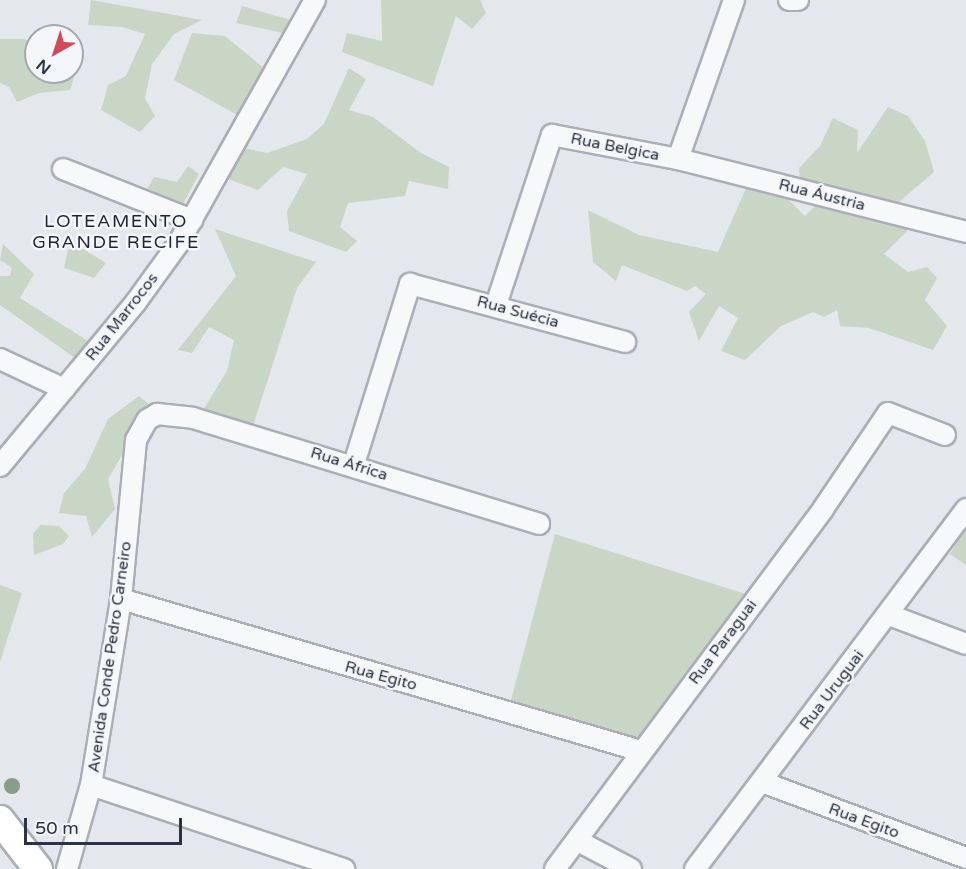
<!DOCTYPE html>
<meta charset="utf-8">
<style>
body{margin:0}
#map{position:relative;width:966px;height:869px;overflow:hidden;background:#e4e7ec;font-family:"Varela Round",sans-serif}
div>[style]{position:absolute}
.green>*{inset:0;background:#c9d6c5}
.roads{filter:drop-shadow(2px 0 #a9aeb7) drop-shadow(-2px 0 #a9aeb7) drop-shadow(0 2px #a9aeb7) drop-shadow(0 -2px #a9aeb7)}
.street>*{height:20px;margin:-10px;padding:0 10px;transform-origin:10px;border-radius:10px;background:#f7f8fa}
.secondary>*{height:28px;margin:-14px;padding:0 14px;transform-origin:14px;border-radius:14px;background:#fff}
.trees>*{width:16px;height:16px;margin:-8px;border-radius:50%;background:#899d89}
span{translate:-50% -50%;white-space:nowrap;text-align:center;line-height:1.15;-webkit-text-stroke:5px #f4f6f9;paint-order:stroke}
.street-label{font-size:16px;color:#2b3445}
.neighbourhood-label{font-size:18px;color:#1d2536;letter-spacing:1.5px}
.north{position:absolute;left:24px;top:24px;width:60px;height:60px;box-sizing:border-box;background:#f4f6f9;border:2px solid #a4a8b1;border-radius:50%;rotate:219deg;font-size:16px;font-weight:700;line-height:24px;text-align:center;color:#2b3445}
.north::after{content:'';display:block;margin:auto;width:21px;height:27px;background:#d1495b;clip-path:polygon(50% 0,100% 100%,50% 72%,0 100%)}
.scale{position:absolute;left:24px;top:818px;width:158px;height:27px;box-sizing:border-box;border:3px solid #2b3445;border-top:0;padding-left:8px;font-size:18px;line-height:21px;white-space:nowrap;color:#2b3445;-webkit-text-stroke:4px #f4f6f9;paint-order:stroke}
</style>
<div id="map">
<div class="green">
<i style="clip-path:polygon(91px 0,202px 20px,174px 34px,152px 64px,145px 98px,155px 116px,140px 132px,101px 110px,108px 85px,126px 76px,145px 34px,122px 27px,88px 25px)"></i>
<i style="clip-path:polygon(381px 0,480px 0,486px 13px,472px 29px,456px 16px,433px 86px,342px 52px,347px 33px,382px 41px)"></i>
<i style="clip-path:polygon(242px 6px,291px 20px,283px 33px,236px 23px)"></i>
<i style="clip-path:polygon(192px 33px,225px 36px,265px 69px,241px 117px,174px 80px)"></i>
<i style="clip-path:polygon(0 39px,24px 39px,36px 45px,36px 72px,72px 72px,72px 57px,80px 59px,70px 90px,39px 93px,17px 102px,9px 87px,0 83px)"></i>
<i style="clip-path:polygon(349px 68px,366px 79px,349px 110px,373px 117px,421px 153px,449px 167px,448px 189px,409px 181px,405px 196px,348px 203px,340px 227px,357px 241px,346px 252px,289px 231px,287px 211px,307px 174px,283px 167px,258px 190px,228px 179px,244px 148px,267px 153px,307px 139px,324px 124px)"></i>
<i style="clip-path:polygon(888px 107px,908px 116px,925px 141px,934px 172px,893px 207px,800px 182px,799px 168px,820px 146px,833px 118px,858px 130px,857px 153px)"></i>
<i style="clip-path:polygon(188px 166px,199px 174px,182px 206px,146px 191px,154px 177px,177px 182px)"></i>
<i style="clip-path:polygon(751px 177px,785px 196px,805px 216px,821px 200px,900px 220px,908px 230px,884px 254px,908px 272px,927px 267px,937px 278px,925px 300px,947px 326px,933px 350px,869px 328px,840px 326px,837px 310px,824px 317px,813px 312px,781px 326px,745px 360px,721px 351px,738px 318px,719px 306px,699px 341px,689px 312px,706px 294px,695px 286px,687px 291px,622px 265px,616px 281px,593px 262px,588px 210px,639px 235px,718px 252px)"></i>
<i style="clip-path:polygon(215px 229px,316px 262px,297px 288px,252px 429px,200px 415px,227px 371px,234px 340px,209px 327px,192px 353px,178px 350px,236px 276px)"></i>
<i style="clip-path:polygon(3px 244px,34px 274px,20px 298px,91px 343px,75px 358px,0 305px,0 276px,10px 276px,12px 268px,0 260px)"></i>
<i style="clip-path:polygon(80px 247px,106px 263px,94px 278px,64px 268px,68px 250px)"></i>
<i style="clip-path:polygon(139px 396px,151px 406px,108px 479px,115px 509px,92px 537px,86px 516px,59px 513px,64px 493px,85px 469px,108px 419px)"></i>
<i style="clip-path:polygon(40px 525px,59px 526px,69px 536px,63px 544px,34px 555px,33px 534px)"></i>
<i style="clip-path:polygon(966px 528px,966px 565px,950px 554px)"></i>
<i style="clip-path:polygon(555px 534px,752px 596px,636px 743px,511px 700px)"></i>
<i style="clip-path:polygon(0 585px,22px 593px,0 662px)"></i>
</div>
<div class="roads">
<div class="street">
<i style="left:789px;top:0;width:9px"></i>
<i style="left:678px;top:159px;width:169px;rotate:-70.6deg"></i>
<i style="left:63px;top:169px;width:139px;rotate:21.6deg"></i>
<i style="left:496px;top:305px;width:179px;rotate:-71.8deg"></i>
<i style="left:552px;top:135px;width:128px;rotate:10.8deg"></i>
<i style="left:678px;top:159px;width:297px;rotate:14.2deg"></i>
<i style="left:0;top:359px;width:71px;rotate:25.1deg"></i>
<i style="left:354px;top:464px;width:189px;rotate:-72.7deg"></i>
<i style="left:410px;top:284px;width:223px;rotate:15.1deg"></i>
<i style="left:0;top:466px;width:213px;rotate:-50.3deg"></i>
<i style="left:136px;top:302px;width:72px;rotate:-54.1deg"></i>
<i style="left:178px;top:244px;width:280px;rotate:-60.7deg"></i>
<i style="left:121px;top:599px;width:542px;rotate:16.29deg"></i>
<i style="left:889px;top:615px;width:82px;rotate:20.6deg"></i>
<i style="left:762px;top:782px;width:218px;rotate:20.4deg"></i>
<i style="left:91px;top:785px;width:267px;rotate:18.4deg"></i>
<i style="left:578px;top:841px;width:60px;rotate:27.8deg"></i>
<i style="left:67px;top:869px;width:87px;rotate:-74.1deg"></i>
<i style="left:91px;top:785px;width:188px;rotate:-80.8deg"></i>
<i style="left:121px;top:599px;width:160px;rotate:-84.6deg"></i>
<i style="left:136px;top:440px;width:23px;rotate:-61deg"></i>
<i style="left:147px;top:420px;width:12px;rotate:-31deg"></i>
<i style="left:157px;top:414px;width:36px;rotate:6deg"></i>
<i style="left:193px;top:418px;width:362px;rotate:17deg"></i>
<i style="left:555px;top:869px;width:449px;rotate:-53.3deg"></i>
<i style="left:823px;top:509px;width:116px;rotate:-55.9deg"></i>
<i style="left:888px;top:413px;width:61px;rotate:21.1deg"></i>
<i style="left:695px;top:869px;width:451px;rotate:-53deg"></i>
</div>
<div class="secondary">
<i style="left:0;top:820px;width:62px;rotate:52.2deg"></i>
</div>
</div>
<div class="trees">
<i style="left:12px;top:786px"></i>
</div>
<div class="street-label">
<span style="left:615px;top:147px;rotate:11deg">Rua Belgica</span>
<span style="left:822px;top:195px;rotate:14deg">Rua Áustria</span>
<span style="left:518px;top:312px;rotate:15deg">Rua Suécia</span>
<span style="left:122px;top:317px;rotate:-52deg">Rua Marrocos</span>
<span style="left:349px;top:464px;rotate:17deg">Rua África</span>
<span style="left:723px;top:642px;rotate:-53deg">Rua Paraguai</span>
<span style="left:110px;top:657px;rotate:-82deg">Avenida Conde Pedro Carneiro</span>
<span style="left:381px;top:676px;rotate:15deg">Rua Egito</span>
<span style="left:832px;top:690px;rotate:-53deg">Rua Uruguai</span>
<span style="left:864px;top:821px;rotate:20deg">Rua Egito</span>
</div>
<div class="neighbourhood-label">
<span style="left:116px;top:232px">LOTEAMENTO<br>GRANDE RECIFE</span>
</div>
<div class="north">N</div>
<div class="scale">50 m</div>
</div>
